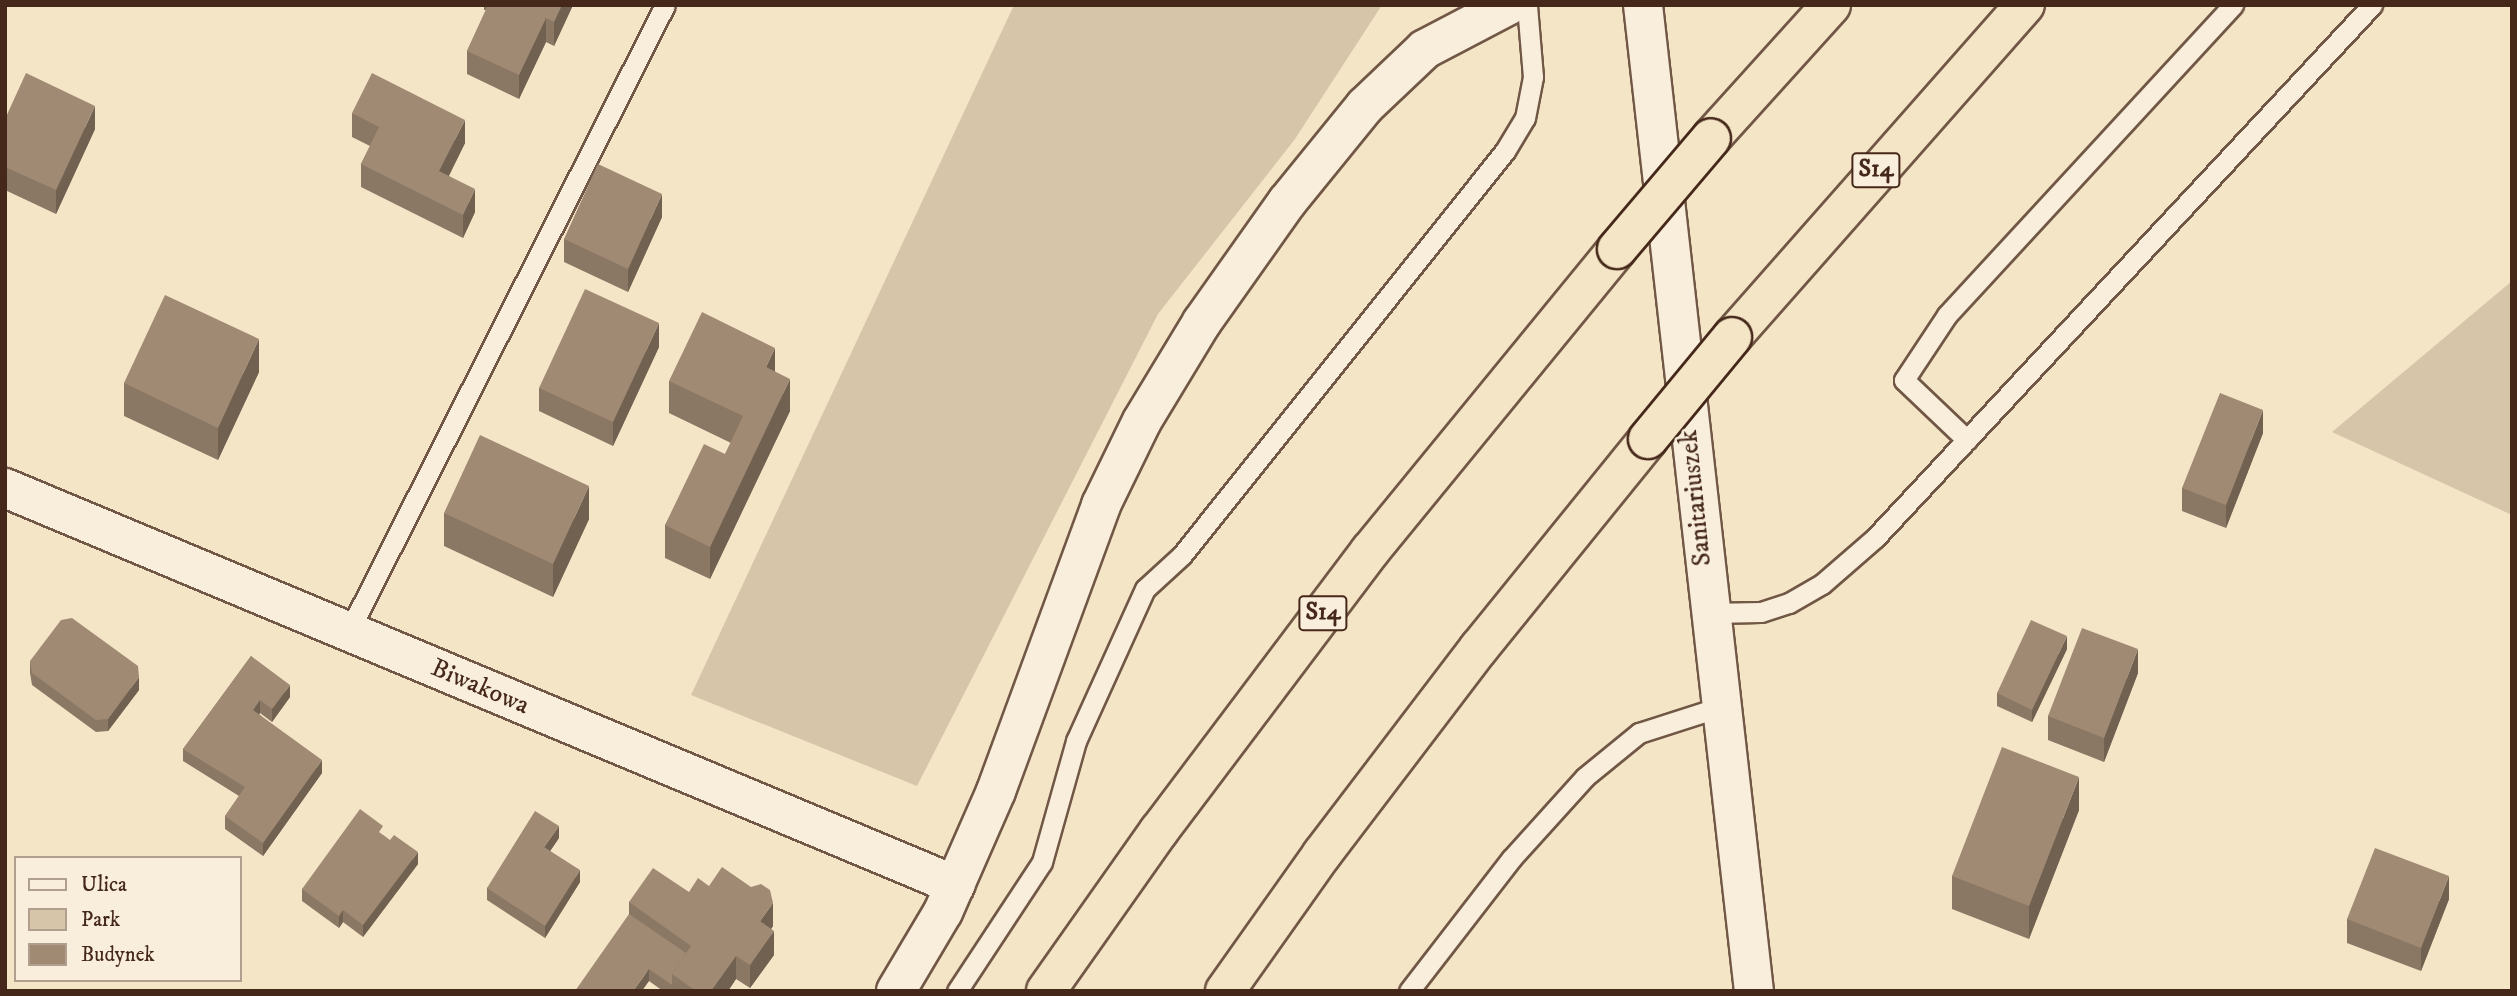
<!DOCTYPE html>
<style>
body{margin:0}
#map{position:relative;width:2517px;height:996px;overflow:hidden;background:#f5e5c7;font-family:"IM FELL DW Pica",serif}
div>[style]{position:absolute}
.green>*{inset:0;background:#d7c5aa}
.roads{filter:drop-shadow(2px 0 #715745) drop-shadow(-2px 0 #715745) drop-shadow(0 2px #715745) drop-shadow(0 -2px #715745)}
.lane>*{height:19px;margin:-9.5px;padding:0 9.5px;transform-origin:9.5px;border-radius:9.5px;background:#f8eedb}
.street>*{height:38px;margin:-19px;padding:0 19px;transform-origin:19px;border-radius:19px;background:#f8eedb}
.secondary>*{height:38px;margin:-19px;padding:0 19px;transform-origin:19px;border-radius:19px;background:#f8eedb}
.highway>*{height:38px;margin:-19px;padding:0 19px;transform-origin:19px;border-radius:19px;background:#f5e5c7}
.bridges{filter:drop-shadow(2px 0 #45281a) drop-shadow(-2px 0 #45281a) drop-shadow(0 2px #45281a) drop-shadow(0 -2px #45281a)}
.highway-bridge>*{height:38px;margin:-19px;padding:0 19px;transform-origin:19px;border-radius:19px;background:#f5e5c7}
.wall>*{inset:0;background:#8a7764}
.shaded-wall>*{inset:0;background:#716151}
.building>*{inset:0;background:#a18a74}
span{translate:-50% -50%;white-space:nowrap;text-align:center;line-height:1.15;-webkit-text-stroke:5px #f8eedb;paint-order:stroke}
.shield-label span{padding:2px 5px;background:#f8eedb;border:2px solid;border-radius:5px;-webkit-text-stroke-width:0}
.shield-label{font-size:24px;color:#45281a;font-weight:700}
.street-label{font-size:26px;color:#45281a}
.frame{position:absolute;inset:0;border:7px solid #45281a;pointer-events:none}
.legend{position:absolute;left:14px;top:856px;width:228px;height:126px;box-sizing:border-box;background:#f8eedb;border:2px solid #b09f8e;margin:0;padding:9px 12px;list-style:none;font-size:21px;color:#45281a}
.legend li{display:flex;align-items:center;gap:14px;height:35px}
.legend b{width:35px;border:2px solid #b09f8e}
</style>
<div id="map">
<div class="green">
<i style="clip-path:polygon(1014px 5px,1382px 5px,1295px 139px,1158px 314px,917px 786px,691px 695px)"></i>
<i style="clip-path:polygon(2512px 281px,2512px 515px,2332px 432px)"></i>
</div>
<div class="roads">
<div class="lane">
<i style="left:1967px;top:440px;width:87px;rotate:-136.4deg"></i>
<i style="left:1904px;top:380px;width:78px;rotate:-56.5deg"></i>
<i style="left:1947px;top:315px;width:422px;rotate:-47.3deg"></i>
<i style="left:1708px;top:613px;width:53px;rotate:-1.1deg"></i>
<i style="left:1761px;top:612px;width:29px;rotate:-18deg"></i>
<i style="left:1789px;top:603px;width:38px;rotate:-30deg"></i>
<i style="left:1822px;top:584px;width:70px;rotate:-41deg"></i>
<i style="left:1875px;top:538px;width:729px;rotate:-47deg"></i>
<i style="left:348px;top:633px;width:703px;rotate:-63.22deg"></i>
<i style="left:957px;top:991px;width:154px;rotate:-56.6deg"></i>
<i style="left:1042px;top:862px;width:126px;rotate:-74.3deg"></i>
<i style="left:1076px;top:741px;width:167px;rotate:-65.6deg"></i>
<i style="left:1145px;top:589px;width:50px;rotate:-42.6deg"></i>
<i style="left:1182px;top:555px;width:517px;rotate:-51.36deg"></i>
<i style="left:1505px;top:151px;width:39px;rotate:-59deg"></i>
<i style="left:1525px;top:118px;width:42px;rotate:-79deg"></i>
<i style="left:1533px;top:77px;width:72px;rotate:-94.8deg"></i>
<i style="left:1409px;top:991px;width:167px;rotate:-52.3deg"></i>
<i style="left:1511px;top:859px;width:110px;rotate:-47.9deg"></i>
<i style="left:1585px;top:777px;width:70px;rotate:-39.2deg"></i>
<i style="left:1639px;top:733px;width:85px;rotate:-17.8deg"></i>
</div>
<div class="street">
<i style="left:5px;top:488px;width:1030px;rotate:22.68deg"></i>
<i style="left:896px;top:991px;width:92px;rotate:-59.3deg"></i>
<i style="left:943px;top:912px;width:132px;rotate:-66.3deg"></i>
<i style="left:996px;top:791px;width:305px;rotate:-69.8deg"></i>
<i style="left:1101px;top:505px;width:93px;rotate:-64deg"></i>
<i style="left:1142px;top:421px;width:116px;rotate:-58.8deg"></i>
<i style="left:1202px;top:322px;width:147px;rotate:-54.7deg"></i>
<i style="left:1287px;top:202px;width:124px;rotate:-50.9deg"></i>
<i style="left:1365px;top:106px;width:83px;rotate:-43.5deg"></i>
<i style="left:1425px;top:49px;width:95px;rotate:-27.6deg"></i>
</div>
<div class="secondary">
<i style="left:1643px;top:5px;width:992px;rotate:83.58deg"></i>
</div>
<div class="highway">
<i style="left:1711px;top:138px;width:179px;rotate:-47.9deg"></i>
<i style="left:1732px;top:337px;width:443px;rotate:-48.6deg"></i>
<i style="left:1046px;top:991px;width:196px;rotate:-54.8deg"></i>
<i style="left:1159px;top:831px;width:351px;rotate:-53deg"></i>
<i style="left:1370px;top:551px;width:390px;rotate:-50.7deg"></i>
<i style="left:1225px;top:991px;width:168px;rotate:-54.7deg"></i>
<i style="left:1322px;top:854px;width:259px;rotate:-52.7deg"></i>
<i style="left:1479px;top:648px;width:269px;rotate:-51deg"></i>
</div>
</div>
<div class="bridges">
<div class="highway-bridge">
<i style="left:1617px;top:249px;width:145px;rotate:-49.7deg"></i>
<i style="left:1648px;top:439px;width:132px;rotate:-50.5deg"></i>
</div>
</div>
<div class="wall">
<i style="clip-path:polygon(484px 5px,573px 5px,554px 46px,546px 42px,519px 99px,467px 74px,467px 51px,486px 10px,484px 10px)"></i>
<i style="clip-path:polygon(352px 113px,465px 143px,449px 176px,475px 212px,463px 238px,361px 187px,361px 164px,370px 146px,352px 137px)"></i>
<i style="clip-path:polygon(5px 119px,95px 129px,56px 214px,5px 190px)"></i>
<i style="clip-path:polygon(662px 217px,628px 292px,564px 262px,564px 239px)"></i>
<i style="clip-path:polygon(659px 347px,613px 446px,539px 411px,539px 388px)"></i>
<i style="clip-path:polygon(775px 371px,790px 411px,710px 579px,665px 558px,665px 525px,725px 454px,731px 443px,669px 413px,669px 381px)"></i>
<i style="clip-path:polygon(259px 372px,218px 460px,124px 416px,124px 383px)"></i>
<i style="clip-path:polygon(2263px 433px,2226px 528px,2182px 511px,2182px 488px)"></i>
<i style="clip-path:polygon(444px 513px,589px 519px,553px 597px,444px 546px)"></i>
<i style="clip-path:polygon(2067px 649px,2032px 722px,1997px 706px,1997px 693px)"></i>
<i style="clip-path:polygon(251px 656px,290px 697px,272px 722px,260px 713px,259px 714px,322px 773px,263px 856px,225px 829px,225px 816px,239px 796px,183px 761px,183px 749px)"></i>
<i style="clip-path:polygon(30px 661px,139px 690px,108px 731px,96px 732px,32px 685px,30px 673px)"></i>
<i style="clip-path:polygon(2138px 673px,2104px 762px,2048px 740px,2048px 716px)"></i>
<i style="clip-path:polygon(2079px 810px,2029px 939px,1952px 909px,1952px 876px)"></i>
<i style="clip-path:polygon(383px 835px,418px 864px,363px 937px,343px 922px,339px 928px,302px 901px,302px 889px)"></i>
<i style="clip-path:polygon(559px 838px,550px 851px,580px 882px,545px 938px,487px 900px,487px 888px)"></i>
<i style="clip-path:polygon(689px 892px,773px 926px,771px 929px,774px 955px,750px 988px,736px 979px,728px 991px,663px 991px,649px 981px,629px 914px,629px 902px)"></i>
<i style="clip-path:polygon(2449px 899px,2421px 971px,2347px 943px,2347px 919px)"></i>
</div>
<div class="shaded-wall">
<i style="clip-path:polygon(562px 5px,573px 5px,554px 46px,554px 22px)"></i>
<i style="clip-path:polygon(546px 18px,546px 42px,519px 99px,519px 75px)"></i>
<i style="clip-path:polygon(95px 106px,95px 129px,56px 214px,56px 190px)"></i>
<i style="clip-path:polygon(465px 120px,465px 143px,439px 195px,439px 171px)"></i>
<i style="clip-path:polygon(475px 189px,475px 212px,463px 238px,463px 215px)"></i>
<i style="clip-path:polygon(662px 194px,662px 217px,628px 292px,628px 269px)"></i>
<i style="clip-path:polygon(659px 323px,659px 347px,613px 446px,613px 422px)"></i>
<i style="clip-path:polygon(259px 339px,259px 372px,218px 460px,218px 428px)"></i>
<i style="clip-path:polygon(775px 348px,775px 380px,766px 367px)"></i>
<i style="clip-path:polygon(790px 379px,790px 411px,710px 579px,710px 547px)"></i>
<i style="clip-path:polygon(2263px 410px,2263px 433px,2226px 528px,2226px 505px)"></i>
<i style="clip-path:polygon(589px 486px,589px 519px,553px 597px,553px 564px)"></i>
<i style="clip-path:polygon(2067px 636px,2067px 649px,2032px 722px,2032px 710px)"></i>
<i style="clip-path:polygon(2138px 649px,2138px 673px,2104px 762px,2104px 738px)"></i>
<i style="clip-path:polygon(139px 677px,139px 690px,108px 731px,108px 719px)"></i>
<i style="clip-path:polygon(290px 685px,290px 697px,272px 722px,272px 709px)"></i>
<i style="clip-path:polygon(260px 700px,260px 713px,253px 722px,253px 710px)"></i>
<i style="clip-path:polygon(322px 760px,322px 773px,263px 856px,263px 843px)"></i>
<i style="clip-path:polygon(2079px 777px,2079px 810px,2029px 939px,2029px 906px)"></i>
<i style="clip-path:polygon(559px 826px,559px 838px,544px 860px,544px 847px)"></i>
<i style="clip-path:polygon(418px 852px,418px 864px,363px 937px,363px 925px)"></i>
<i style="clip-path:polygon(580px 870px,580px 882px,545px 938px,545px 926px)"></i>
<i style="clip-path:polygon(2449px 876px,2449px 899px,2421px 971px,2421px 948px)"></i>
<i style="clip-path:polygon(773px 903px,773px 926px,760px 945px,760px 921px)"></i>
<i style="clip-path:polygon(343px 910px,343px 922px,339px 928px,339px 916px)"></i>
<i style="clip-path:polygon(774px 931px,774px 955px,750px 988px,750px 965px)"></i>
<i style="clip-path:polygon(736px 956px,736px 979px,728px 991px,711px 991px)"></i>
<i style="clip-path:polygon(649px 969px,649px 981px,642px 991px,633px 991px)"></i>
</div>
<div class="building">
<i style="clip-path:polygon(488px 5px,562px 5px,554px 22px,546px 18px,519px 75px,467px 51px)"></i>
<i style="clip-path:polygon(26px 73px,95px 106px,56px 190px,5px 167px,5px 119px)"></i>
<i style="clip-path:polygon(372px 73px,465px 120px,439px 171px,475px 189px,463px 215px,361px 164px,379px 127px,352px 113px)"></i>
<i style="clip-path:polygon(598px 164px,662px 194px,628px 269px,564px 239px)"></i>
<i style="clip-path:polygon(585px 289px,659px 323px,613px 422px,539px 388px)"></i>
<i style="clip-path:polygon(165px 295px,259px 339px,218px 428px,124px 383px)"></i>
<i style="clip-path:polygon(702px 312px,775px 348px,766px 367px,790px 379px,710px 547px,665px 525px,704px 444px,725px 454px,743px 416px,669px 381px)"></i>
<i style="clip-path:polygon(2220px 393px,2263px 410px,2226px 505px,2182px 488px)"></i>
<i style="clip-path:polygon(480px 435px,589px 486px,553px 564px,444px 513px)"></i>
<i style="clip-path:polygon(72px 618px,138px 666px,139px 677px,108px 719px,96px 720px,32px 673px,30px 661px,61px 620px)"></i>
<i style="clip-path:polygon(2031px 620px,2067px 636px,2032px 710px,1997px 693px)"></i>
<i style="clip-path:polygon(2082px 628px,2138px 649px,2104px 738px,2048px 716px)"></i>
<i style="clip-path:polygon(251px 656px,290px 685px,272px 709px,260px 700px,253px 710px,322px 760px,263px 843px,225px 816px,245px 787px,183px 749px)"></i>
<i style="clip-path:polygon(2002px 747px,2079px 777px,2029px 906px,1952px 876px)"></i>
<i style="clip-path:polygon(360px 809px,383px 826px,379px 832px,390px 840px,394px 835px,418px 852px,363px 925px,343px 910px,339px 916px,302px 889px)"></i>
<i style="clip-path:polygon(535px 811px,559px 826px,544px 847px,580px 870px,545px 926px,487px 888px)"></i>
<i style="clip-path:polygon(2375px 848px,2449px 876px,2421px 948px,2347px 919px)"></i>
<i style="clip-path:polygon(722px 867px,751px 887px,761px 884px,770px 890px,773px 903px,760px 921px,774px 931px,750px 965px,736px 956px,711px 991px,696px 991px,672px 974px,691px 946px,629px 902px,653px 868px,689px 892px,698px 878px,709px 886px)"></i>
<i style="clip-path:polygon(629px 914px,686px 953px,672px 974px,672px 985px,649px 969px,633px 991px,575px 991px)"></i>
</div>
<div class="shield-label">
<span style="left:1876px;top:170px">S14</span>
<span style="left:1323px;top:613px">S14</span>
</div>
<div class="street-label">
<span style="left:1696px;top:498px;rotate:-96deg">Sanitariuszek</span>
<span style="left:480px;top:687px;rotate:23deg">Biwakowa</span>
</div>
<div class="frame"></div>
<ul class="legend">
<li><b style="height:9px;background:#f8eedb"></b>Ulica</li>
<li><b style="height:19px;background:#d7c5aa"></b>Park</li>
<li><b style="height:19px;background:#a18a74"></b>Budynek</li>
</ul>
</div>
